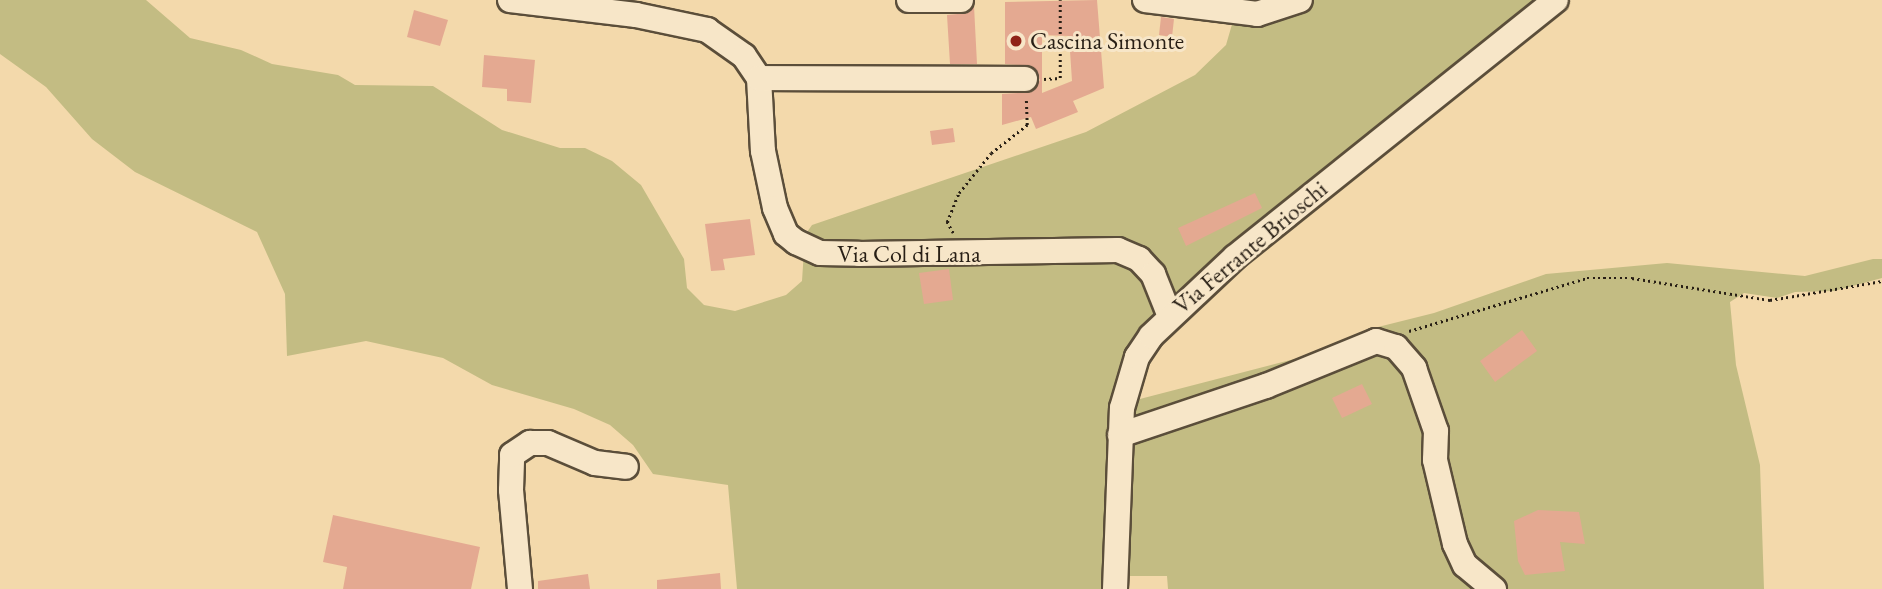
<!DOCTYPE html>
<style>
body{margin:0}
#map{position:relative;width:1882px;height:589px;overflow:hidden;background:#f3d9ab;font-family:"EB Garamond",serif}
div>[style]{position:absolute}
.green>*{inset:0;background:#c3bc83}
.building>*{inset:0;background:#e4a991}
.path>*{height:2.5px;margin-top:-1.25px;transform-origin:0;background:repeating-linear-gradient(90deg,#281f15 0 2px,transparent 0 5.5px)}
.roads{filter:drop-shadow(2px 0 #5b4e3a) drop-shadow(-2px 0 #5b4e3a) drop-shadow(0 2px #5b4e3a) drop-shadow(0 -2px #5b4e3a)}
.minor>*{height:24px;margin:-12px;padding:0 12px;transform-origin:12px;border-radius:12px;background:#f7e6c8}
.dots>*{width:19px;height:19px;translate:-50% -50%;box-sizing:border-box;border:4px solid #f7e6c8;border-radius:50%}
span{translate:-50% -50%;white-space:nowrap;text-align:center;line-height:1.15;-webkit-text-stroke:6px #f7e6c8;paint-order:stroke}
.poi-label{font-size:24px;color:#281f15}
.left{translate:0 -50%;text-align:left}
.street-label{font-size:24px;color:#281f15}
</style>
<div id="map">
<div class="green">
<i style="clip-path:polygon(0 0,146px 0,190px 38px,241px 50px,272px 64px,338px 75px,355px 85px,433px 86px,502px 130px,560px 148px,585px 148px,612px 161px,641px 185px,684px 259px,687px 288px,704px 305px,735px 311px,786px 295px,802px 281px,805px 235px,812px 225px,1086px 132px,1195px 75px,1226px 45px,1235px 14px,1204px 0,1556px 0,1151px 336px,1136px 400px,1314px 354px,1370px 329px,1434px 313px,1546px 274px,1667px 263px,1805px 276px,1873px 259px,1882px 259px,1882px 278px,1834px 291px,1795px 292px,1777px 298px,1744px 293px,1730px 302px,1736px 365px,1760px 465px,1764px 589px,1168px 589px,1167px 576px,1116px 576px,1115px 589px,737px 589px,728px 485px,653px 474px,633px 445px,610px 425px,574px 409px,492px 385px,443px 358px,366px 341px,287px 356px,285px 294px,257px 232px,135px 172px,92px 139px,46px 87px,0 54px)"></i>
</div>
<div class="building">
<i style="clip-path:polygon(evenodd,1097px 0,1104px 88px,1073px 101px,1078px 112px,1036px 129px,1031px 117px,1002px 125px,1002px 94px,1032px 92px,1040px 80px,1032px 66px,1005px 64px,1005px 2px,1097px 0,1042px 35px,1069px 36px,1072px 81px,1042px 93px,1042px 35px)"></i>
<i style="clip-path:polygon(974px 6px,977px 64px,950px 64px,947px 15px,968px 13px)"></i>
<i style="clip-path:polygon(414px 10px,448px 20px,440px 46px,407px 37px)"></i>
<i style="clip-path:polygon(1161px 17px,1174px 19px,1172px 37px,1159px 35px)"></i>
<i style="clip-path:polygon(484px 55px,535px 60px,531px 103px,507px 101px,507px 89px,482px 87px)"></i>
<i style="clip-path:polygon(953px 128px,955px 142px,932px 145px,930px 131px)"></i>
<i style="clip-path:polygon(1255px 193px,1262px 208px,1186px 246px,1178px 228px)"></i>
<i style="clip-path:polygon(750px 219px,755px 255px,723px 259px,725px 270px,711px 271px,705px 224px)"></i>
<i style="clip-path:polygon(949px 269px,953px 300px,924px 304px,919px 273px)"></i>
<i style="clip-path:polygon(1522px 330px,1537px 351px,1495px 382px,1480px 361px)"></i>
<i style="clip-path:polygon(1362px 384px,1372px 404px,1342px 418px,1332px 398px)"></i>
<i style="clip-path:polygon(1538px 510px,1579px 512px,1585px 544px,1560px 542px,1565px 571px,1525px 575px,1518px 561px,1514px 521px)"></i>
<i style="clip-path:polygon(333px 515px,480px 547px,471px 589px,343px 589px,347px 567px,323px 562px)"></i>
<i style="clip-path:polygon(720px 573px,721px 589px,657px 589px,657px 580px)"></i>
<i style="clip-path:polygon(588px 574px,590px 589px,538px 589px,538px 581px)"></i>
</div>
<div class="path">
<i style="left:1044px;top:79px;width:16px;rotate:-4deg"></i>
<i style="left:1060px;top:78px;width:78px;rotate:-90deg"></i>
<i style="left:953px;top:233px;width:13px;rotate:-119deg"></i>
<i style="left:947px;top:222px;width:31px;rotate:-68deg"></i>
<i style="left:959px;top:193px;width:51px;rotate:-51.3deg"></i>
<i style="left:991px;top:153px;width:46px;rotate:-37.9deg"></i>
<i style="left:1027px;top:125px;width:27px;rotate:-92deg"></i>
<i style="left:1409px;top:331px;width:186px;rotate:-16.6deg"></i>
<i style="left:1587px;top:278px;width:45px"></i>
<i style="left:1632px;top:278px;width:140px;rotate:9.1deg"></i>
<i style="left:1770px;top:300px;width:114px;rotate:-9.6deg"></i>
</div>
<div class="roads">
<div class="minor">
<i style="left:510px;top:0;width:127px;rotate:6.8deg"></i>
<i style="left:636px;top:15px;width:73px;rotate:11.9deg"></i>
<i style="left:707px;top:30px;width:45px;rotate:35.1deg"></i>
<i style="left:744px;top:56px;width:27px;rotate:56deg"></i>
<i style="left:759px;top:78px;width:73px;rotate:86.9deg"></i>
<i style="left:763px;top:151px;width:58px;rotate:78.1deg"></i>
<i style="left:775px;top:208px;width:28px;rotate:67deg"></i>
<i style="left:786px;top:234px;width:13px;rotate:39deg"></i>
<i style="left:796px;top:242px;width:26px;rotate:25deg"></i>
<i style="left:820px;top:253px;width:39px;rotate:1deg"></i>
<i style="left:859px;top:254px;width:259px;rotate:-0.9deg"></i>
<i style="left:1118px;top:250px;width:23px;rotate:23deg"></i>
<i style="left:1139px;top:259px;width:21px;rotate:47deg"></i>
<i style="left:1153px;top:274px;width:43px;rotate:68.2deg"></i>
<i style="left:909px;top:0;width:52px"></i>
<i style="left:1145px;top:0;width:113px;rotate:7.1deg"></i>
<i style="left:1257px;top:14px;width:45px;rotate:-18deg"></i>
<i style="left:759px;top:78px;width:266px;rotate:0.2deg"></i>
<i style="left:1120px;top:435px;width:154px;rotate:-18.6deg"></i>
<i style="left:1266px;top:386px;width:119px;rotate:-22.2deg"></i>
<i style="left:1376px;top:341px;width:21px;rotate:17deg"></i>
<i style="left:1396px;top:347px;width:28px;rotate:49deg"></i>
<i style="left:1414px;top:368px;width:67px;rotate:70.8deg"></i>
<i style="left:1436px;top:431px;width:29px;rotate:92deg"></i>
<i style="left:1435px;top:460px;width:86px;rotate:76.6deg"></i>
<i style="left:1455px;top:544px;width:23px;rotate:65deg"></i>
<i style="left:1465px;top:565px;width:38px;rotate:40deg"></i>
<i style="left:520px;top:589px;width:99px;rotate:-95.2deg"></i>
<i style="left:511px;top:490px;width:35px;rotate:-88deg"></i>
<i style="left:512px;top:455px;width:22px;rotate:-34deg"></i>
<i style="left:530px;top:443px;width:18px"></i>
<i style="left:548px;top:443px;width:51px;rotate:23.1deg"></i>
<i style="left:595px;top:463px;width:31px;rotate:7deg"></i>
<i style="left:1115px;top:589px;width:181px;rotate:-87.8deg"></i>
<i style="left:1122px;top:408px;width:53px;rotate:-73.6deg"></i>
<i style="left:1137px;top:357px;width:25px;rotate:-56deg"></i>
<i style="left:1151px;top:336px;width:115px;rotate:-43.2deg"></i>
<i style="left:1235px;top:257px;width:411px;rotate:-38.7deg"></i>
</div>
</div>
<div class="dots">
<i style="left:1016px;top:41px;background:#8f2418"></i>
</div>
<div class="poi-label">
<span class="left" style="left:1030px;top:41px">Cascina Simonte</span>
</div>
<div class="street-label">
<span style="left:1250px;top:247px;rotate:-40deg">Via Ferrante Brioschi</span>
<span style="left:909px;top:254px">Via Col di Lana</span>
</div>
</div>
